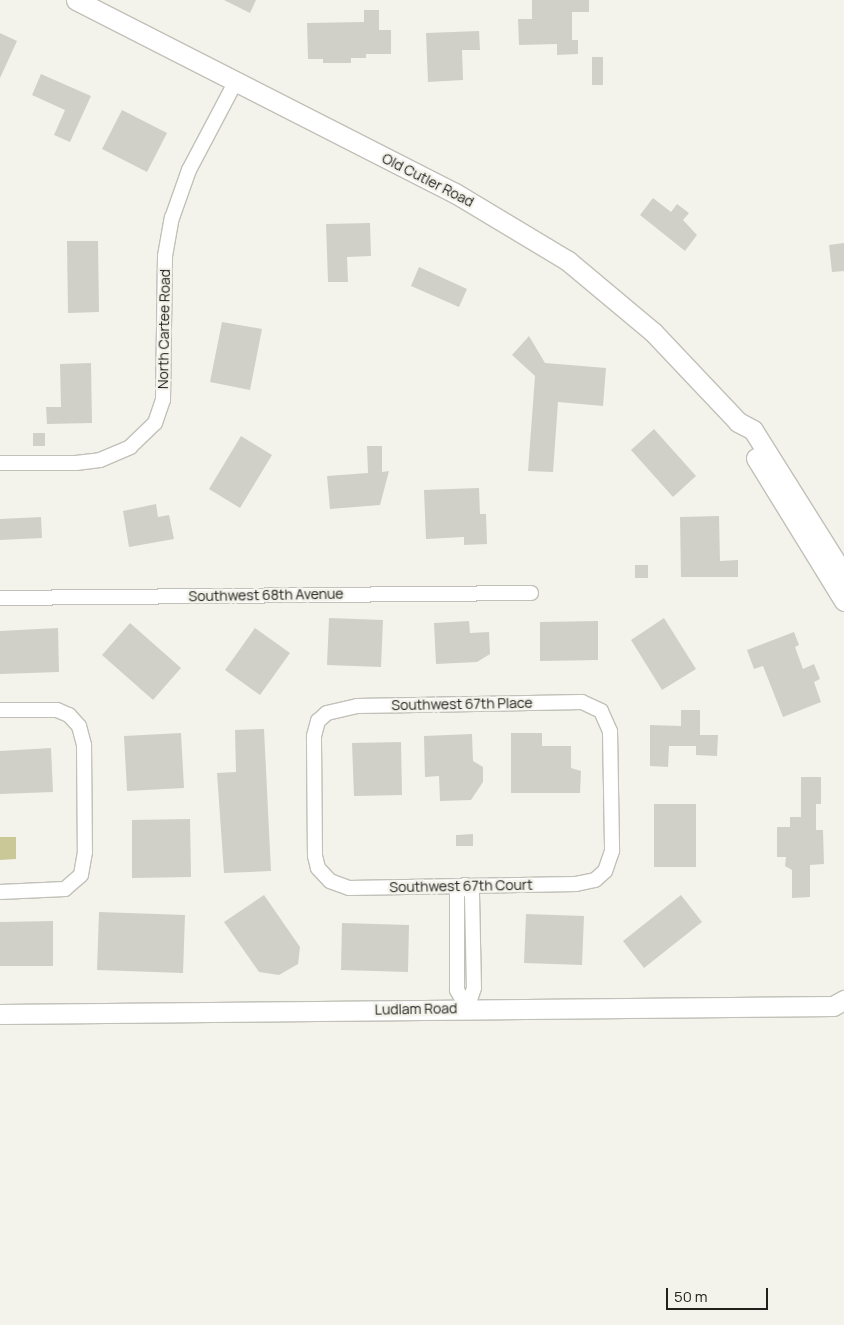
<!DOCTYPE html>
<style>
body{margin:0}
#map{position:relative;width:844px;height:1325px;overflow:hidden;background:#f3f3eb;font-family:Manrope,sans-serif}
div>[style]{position:absolute}
.green>*{inset:0;background:#cbc897}
.building>*{inset:0;background:#d1d0c8}
.roads{filter:drop-shadow(1px 0 #c1c1b9) drop-shadow(-1px 0 #c1c1b9) drop-shadow(0 1px #c1c1b9) drop-shadow(0 -1px #c1c1b9)}
.street>*{height:14px;margin:-7px;padding:0 7px;transform-origin:7px;border-radius:7px;background:#fff}
.secondary>*{height:19px;margin:-9.5px;padding:0 9.5px;transform-origin:9.5px;border-radius:9.5px;background:#fff}
span{translate:-50% -50%;white-space:nowrap;text-align:center;line-height:1.15;-webkit-text-stroke:4.5px #f3f3eb;paint-order:stroke}
.street-label{font-size:14px;color:#20201d}
.scale{position:absolute;left:666px;top:1288px;width:102px;height:22px;box-sizing:border-box;border:2px solid #20201d;border-top:0;padding-left:6px;font-size:15px;line-height:18px;white-space:nowrap;color:#20201d;-webkit-text-stroke:4px #f3f3eb;paint-order:stroke}
</style>
<div id="map">
<div class="green">
<i style="clip-path:polygon(0 837px,16px 837px,16px 859px,0 860px)"></i>
</div>
<div class="building">
<i style="clip-path:polygon(224px 0,256px 0,250px 13px)"></i>
<i style="clip-path:polygon(532px 0,589px 0,589px 12px,572px 12px,572px 40px,578px 40px,578px 54px,557px 55px,557px 44px,519px 45px,518px 19px,532px 19px)"></i>
<i style="clip-path:polygon(364px 10px,379px 10px,379px 30px,391px 30px,391px 54px,366px 54px,366px 58px,351px 58px,351px 63px,323px 63px,323px 59px,308px 59px,307px 23px,364px 22px)"></i>
<i style="clip-path:polygon(479px 31px,480px 50px,462px 50px,463px 80px,428px 82px,426px 33px)"></i>
<i style="clip-path:polygon(0 33px,17px 41px,0 78px)"></i>
<i style="clip-path:polygon(592px 57px,603px 57px,603px 85px,592px 85px)"></i>
<i style="clip-path:polygon(41px 74px,91px 96px,70px 142px,54px 135px,65px 110px,32px 95px)"></i>
<i style="clip-path:polygon(122px 110px,167px 133px,147px 172px,102px 149px)"></i>
<i style="clip-path:polygon(653px 198px,671px 212px,677px 204px,689px 213px,683px 220px,697px 235px,685px 251px,640px 215px)"></i>
<i style="clip-path:polygon(370px 223px,371px 256px,347px 257px,348px 282px,328px 282px,326px 224px)"></i>
<i style="clip-path:polygon(67px 241px,98px 241px,99px 312px,68px 313px)"></i>
<i style="clip-path:polygon(844px 243px,844px 271px,832px 272px,829px 245px)"></i>
<i style="clip-path:polygon(419px 267px,467px 289px,459px 307px,411px 286px)"></i>
<i style="clip-path:polygon(222px 322px,262px 329px,250px 390px,210px 382px)"></i>
<i style="clip-path:polygon(529px 336px,545px 363px,606px 368px,603px 406px,558px 402px,553px 472px,528px 471px,535px 376px,512px 355px)"></i>
<i style="clip-path:polygon(91px 363px,92px 423px,47px 424px,46px 407px,61px 407px,60px 364px)"></i>
<i style="clip-path:polygon(654px 429px,696px 476px,673px 497px,631px 450px)"></i>
<i style="clip-path:polygon(33px 433px,45px 433px,45px 446px,33px 446px)"></i>
<i style="clip-path:polygon(241px 436px,272px 455px,240px 508px,209px 489px)"></i>
<i style="clip-path:polygon(367px 446px,382px 446px,382px 472px,389px 471px,380px 505px,330px 509px,327px 476px,368px 473px)"></i>
<i style="clip-path:polygon(479px 488px,480px 514px,486px 514px,487px 544px,464px 545px,464px 537px,426px 539px,424px 490px)"></i>
<i style="clip-path:polygon(156px 504px,158px 517px,169px 515px,174px 539px,129px 547px,123px 511px)"></i>
<i style="clip-path:polygon(719px 516px,720px 561px,738px 560px,738px 577px,681px 577px,680px 517px)"></i>
<i style="clip-path:polygon(41px 517px,42px 538px,0 540px,0 519px)"></i>
<i style="clip-path:polygon(635px 565px,648px 565px,648px 578px,635px 578px)"></i>
<i style="clip-path:polygon(329px 618px,383px 620px,381px 667px,327px 665px)"></i>
<i style="clip-path:polygon(664px 618px,696px 669px,662px 690px,631px 640px)"></i>
<i style="clip-path:polygon(469px 621px,470px 633px,489px 632px,490px 654px,477px 662px,436px 664px,434px 623px)"></i>
<i style="clip-path:polygon(598px 621px,598px 660px,540px 661px,540px 622px)"></i>
<i style="clip-path:polygon(130px 623px,181px 668px,153px 700px,102px 655px)"></i>
<i style="clip-path:polygon(58px 628px,59px 672px,0 674px,0 631px)"></i>
<i style="clip-path:polygon(255px 628px,290px 653px,260px 695px,225px 670px)"></i>
<i style="clip-path:polygon(794px 632px,799px 645px,795px 647px,803px 669px,814px 664px,820px 679px,814px 682px,821px 702px,783px 717px,763px 666px,754px 669px,747px 650px)"></i>
<i style="clip-path:polygon(681px 710px,700px 710px,700px 735px,718px 735px,717px 756px,696px 755px,696px 746px,669px 746px,668px 767px,650px 766px,650px 725px,681px 726px)"></i>
<i style="clip-path:polygon(264px 729px,271px 871px,224px 873px,217px 773px,236px 772px,235px 730px)"></i>
<i style="clip-path:polygon(181px 733px,184px 788px,127px 791px,124px 736px)"></i>
<i style="clip-path:polygon(511px 733px,542px 733px,542px 746px,571px 746px,571px 768px,581px 771px,580px 793px,511px 793px)"></i>
<i style="clip-path:polygon(472px 734px,473px 761px,483px 767px,483px 782px,471px 800px,440px 801px,439px 776px,425px 777px,424px 736px)"></i>
<i style="clip-path:polygon(401px 742px,402px 795px,354px 796px,352px 743px)"></i>
<i style="clip-path:polygon(51px 748px,53px 792px,0 794px,0 751px)"></i>
<i style="clip-path:polygon(801px 777px,821px 777px,821px 804px,816px 804px,816px 830px,823px 830px,824px 864px,810px 865px,810px 897px,792px 898px,792px 870px,785px 866px,786px 857px,777px 857px,777px 827px,790px 827px,790px 817px,801px 817px)"></i>
<i style="clip-path:polygon(654px 804px,696px 804px,696px 867px,654px 867px)"></i>
<i style="clip-path:polygon(190px 819px,191px 877px,132px 878px,132px 820px)"></i>
<i style="clip-path:polygon(473px 834px,473px 846px,456px 846px,456px 835px)"></i>
<i style="clip-path:polygon(264px 895px,300px 947px,298px 964px,279px 975px,259px 972px,224px 922px)"></i>
<i style="clip-path:polygon(681px 895px,702px 922px,644px 968px,623px 941px)"></i>
<i style="clip-path:polygon(99px 912px,185px 915px,183px 973px,97px 970px)"></i>
<i style="clip-path:polygon(526px 914px,584px 916px,582px 965px,524px 963px)"></i>
<i style="clip-path:polygon(53px 921px,53px 966px,0 966px,0 922px)"></i>
<i style="clip-path:polygon(342px 923px,409px 925px,408px 972px,341px 970px)"></i>
</div>
<div class="roads">
<div class="street">
<i style="left:0;top:463px;width:76px"></i>
<i style="left:76px;top:463px;width:24px;rotate:-7deg"></i>
<i style="left:100px;top:460px;width:33px;rotate:-23deg"></i>
<i style="left:130px;top:447px;width:35px;rotate:-44deg"></i>
<i style="left:155px;top:423px;width:24px;rotate:-71deg"></i>
<i style="left:163px;top:400px;width:144px;rotate:-89.2deg"></i>
<i style="left:165px;top:256px;width:39px;rotate:-80deg"></i>
<i style="left:172px;top:218px;width:51px;rotate:-70.5deg"></i>
<i style="left:189px;top:170px;width:101px;rotate:-62.2deg"></i>
<i style="left:0;top:598px;width:531px;rotate:-0.54deg"></i>
<i style="left:582px;top:702px;width:21px;rotate:25deg"></i>
<i style="left:601px;top:711px;width:22px;rotate:66deg"></i>
<i style="left:610px;top:731px;width:120px;rotate:89deg"></i>
<i style="left:612px;top:851px;width:21px;rotate:109deg"></i>
<i style="left:605px;top:871px;width:13px;rotate:138deg"></i>
<i style="left:595px;top:880px;width:19px;rotate:168deg"></i>
<i style="left:576px;top:884px;width:227px;rotate:179deg"></i>
<i style="left:349px;top:888px;width:20px;rotate:-160deg"></i>
<i style="left:330px;top:881px;width:18px;rotate:-133deg"></i>
<i style="left:318px;top:868px;width:12px;rotate:-104deg"></i>
<i style="left:315px;top:856px;width:120px;rotate:-90.5deg"></i>
<i style="left:314px;top:736px;width:16px;rotate:-75deg"></i>
<i style="left:318px;top:721px;width:12px;rotate:-42deg"></i>
<i style="left:327px;top:713px;width:31px;rotate:-13deg"></i>
<i style="left:357px;top:706px;width:225px;rotate:-1deg"></i>
<i style="left:0;top:710px;width:57px"></i>
<i style="left:57px;top:710px;width:13px;rotate:23deg"></i>
<i style="left:69px;top:715px;width:15px;rotate:48deg"></i>
<i style="left:79px;top:726px;width:20px;rotate:75deg"></i>
<i style="left:84px;top:745px;width:107px;rotate:89.5deg"></i>
<i style="left:85px;top:852px;width:23px;rotate:100deg"></i>
<i style="left:81px;top:875px;width:21px;rotate:139deg"></i>
<i style="left:65px;top:889px;width:65px;rotate:177.4deg"></i>
<i style="left:465px;top:885px;width:11px;rotate:52deg"></i>
<i style="left:472px;top:894px;width:94px;rotate:88.8deg"></i>
<i style="left:474px;top:988px;width:21px;rotate:109deg"></i>
<i style="left:467px;top:1008px;width:21px;rotate:-119deg"></i>
<i style="left:457px;top:990px;width:96px;rotate:-90deg"></i>
<i style="left:457px;top:894px;width:12px;rotate:-48deg"></i>
</div>
<div class="secondary">
<i style="left:76px;top:0;width:425px;rotate:27deg"></i>
<i style="left:455px;top:193px;width:132px;rotate:31deg"></i>
<i style="left:568px;top:261px;width:111px;rotate:39.9deg"></i>
<i style="left:653px;top:332px;width:124px;rotate:46.6deg"></i>
<i style="left:738px;top:422px;width:17px;rotate:28deg"></i>
<i style="left:753px;top:430px;width:171px;rotate:57.9deg"></i>
<i style="left:756px;top:458px;width:168px;rotate:58.4deg"></i>
<i style="left:0;top:1014px;width:833px;rotate:-0.55deg"></i>
<i style="left:833px;top:1006px;width:13px;rotate:-29deg"></i>
</div>
</div>
<div class="street-label">
<span style="left:428px;top:180px;rotate:27deg">Old Cutler Road</span>
<span style="left:164px;top:329px;rotate:-89deg">North Cartee Road</span>
<span style="left:266px;top:595px;rotate:-1deg">Southwest 68th Avenue</span>
<span style="left:462px;top:704px;rotate:-1deg">Southwest 67th Place</span>
<span style="left:461px;top:886px;rotate:-1deg">Southwest 67th Court</span>
<span style="left:416px;top:1009px;rotate:-1deg">Ludlam Road</span>
</div>
<div class="scale">50 m</div>
</div>
